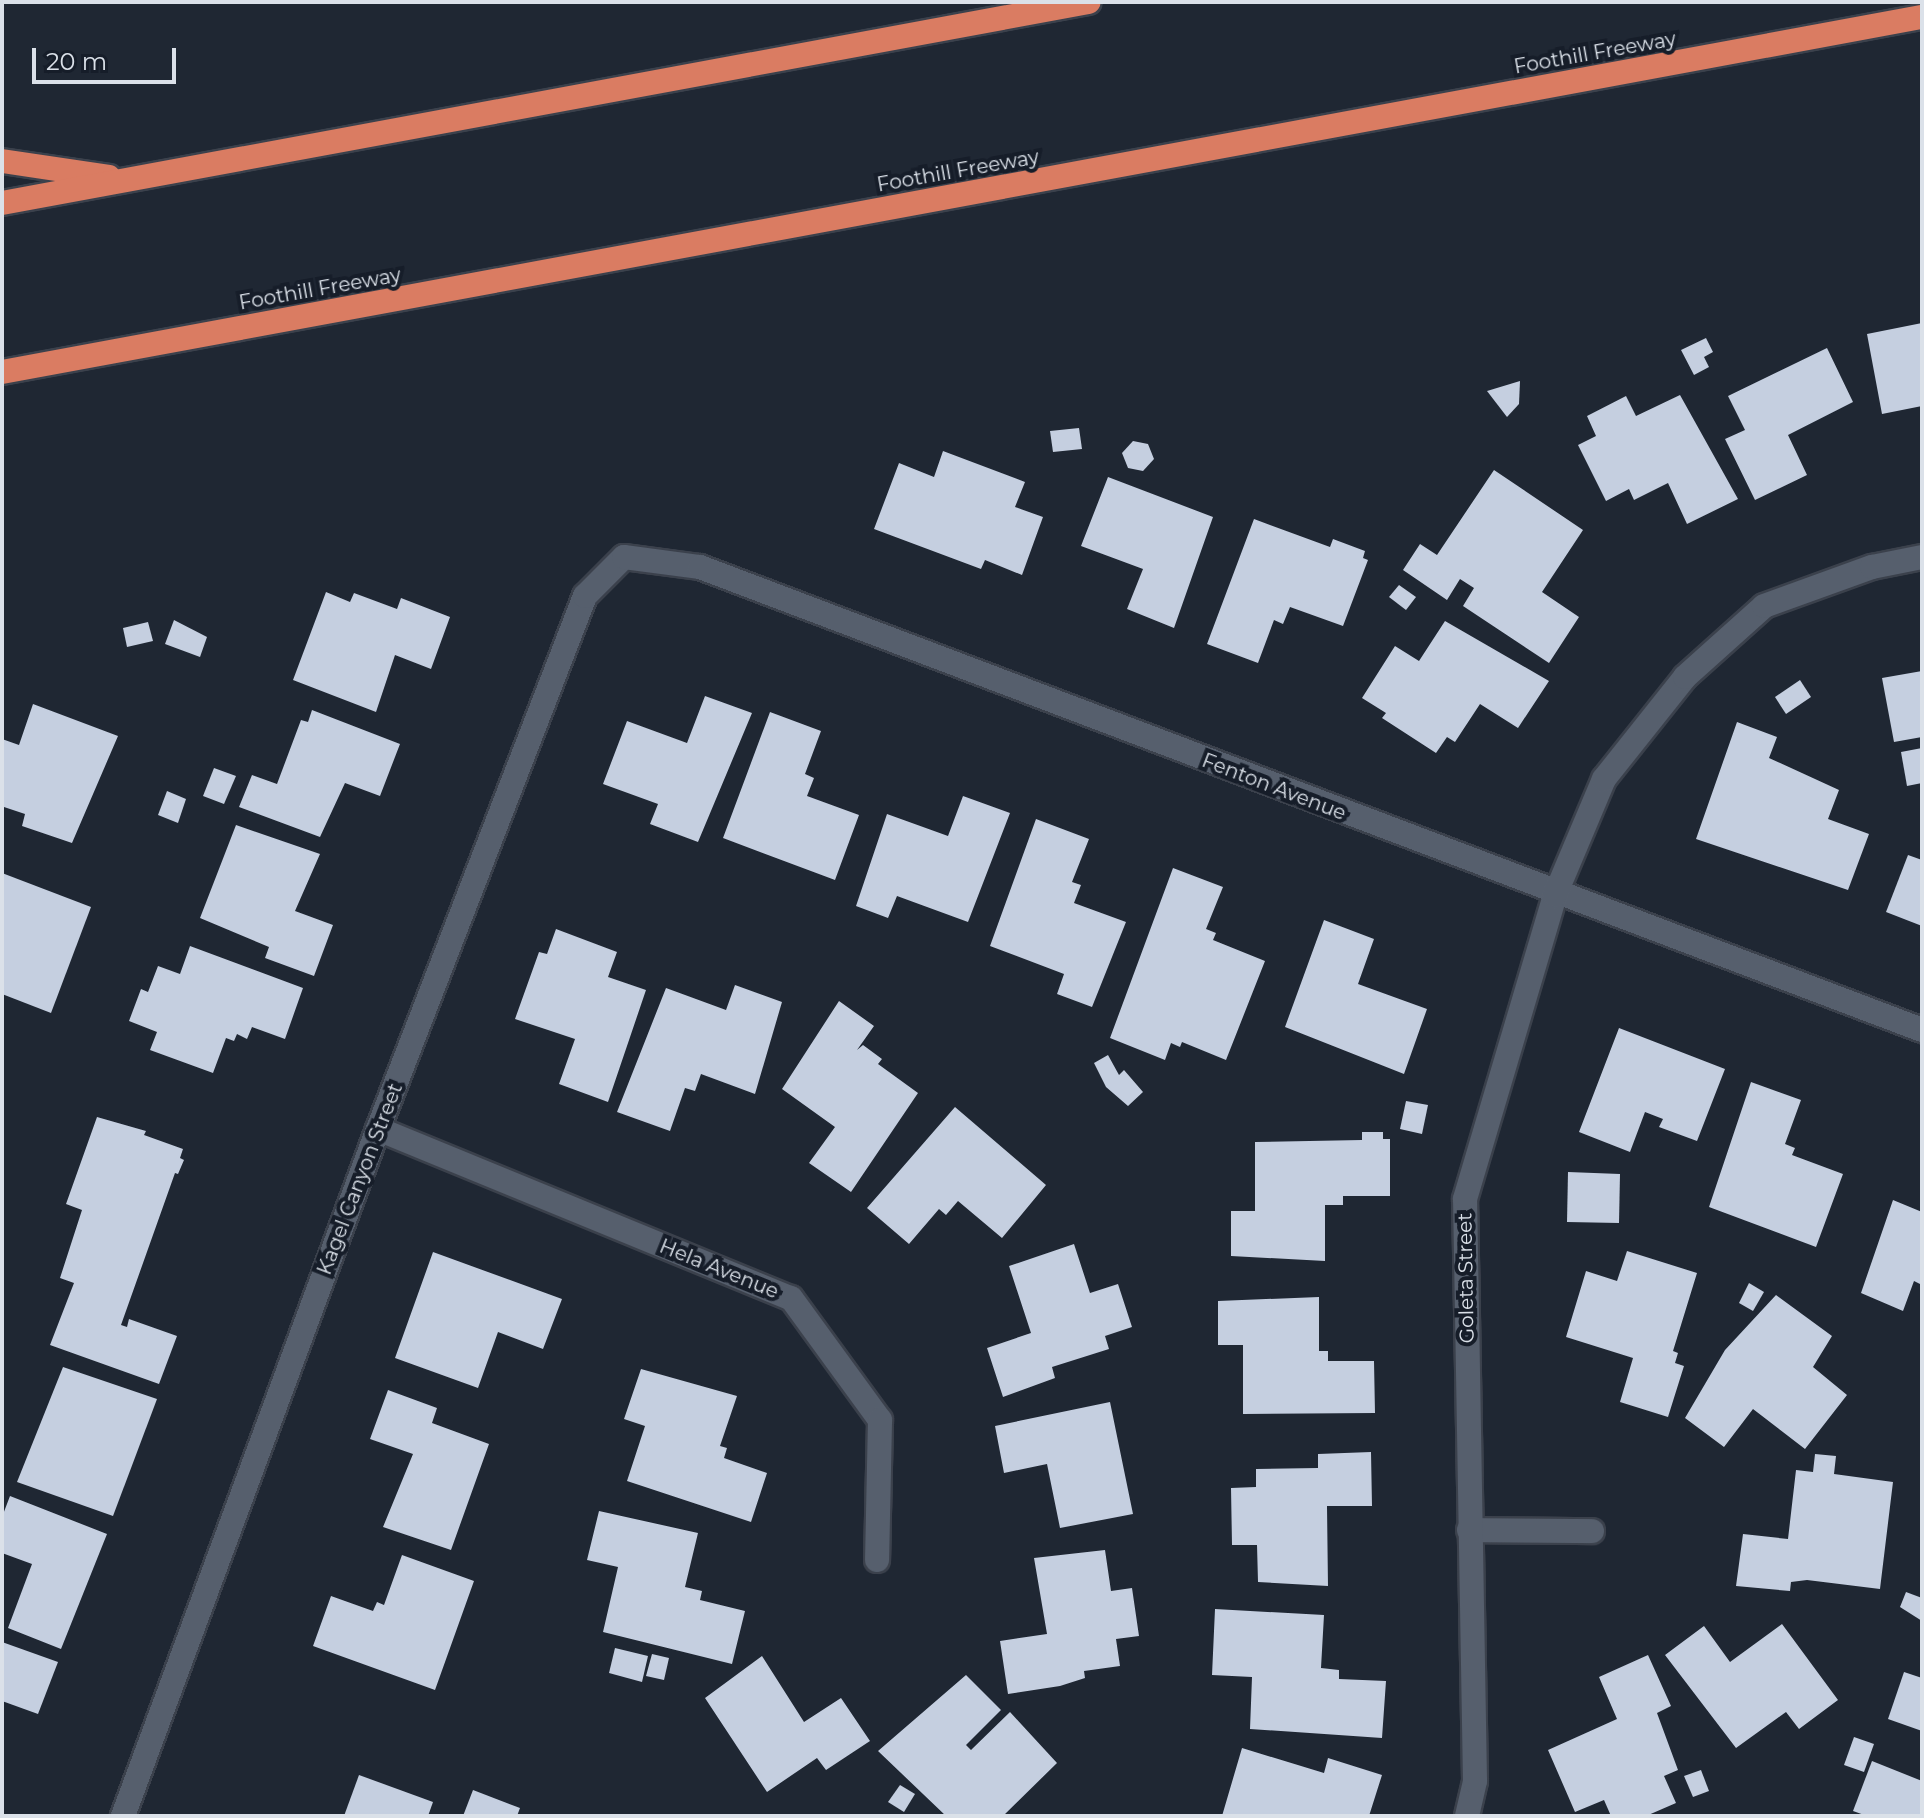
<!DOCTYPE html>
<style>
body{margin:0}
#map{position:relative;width:1924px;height:1818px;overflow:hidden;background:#1f2733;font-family:Montserrat,sans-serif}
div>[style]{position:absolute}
.building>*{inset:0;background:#c5cfe0}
.roads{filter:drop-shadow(2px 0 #3b414c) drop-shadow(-2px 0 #3b414c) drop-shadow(0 2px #3b414c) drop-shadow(0 -2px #3b414c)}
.street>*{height:24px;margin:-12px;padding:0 12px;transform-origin:12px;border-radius:12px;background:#565f6d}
.highway>*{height:24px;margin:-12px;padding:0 12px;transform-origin:12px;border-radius:12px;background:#da7c62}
span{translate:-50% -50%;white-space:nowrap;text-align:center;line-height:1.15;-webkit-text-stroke:8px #161d29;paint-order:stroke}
.street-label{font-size:20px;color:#dbe1e9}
.frame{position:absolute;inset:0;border:4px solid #dbe1e9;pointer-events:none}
.scale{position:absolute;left:32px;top:48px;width:144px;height:36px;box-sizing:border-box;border:4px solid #dbe1e9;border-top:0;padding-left:10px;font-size:24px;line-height:28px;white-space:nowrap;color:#dbe1e9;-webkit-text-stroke:6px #161d29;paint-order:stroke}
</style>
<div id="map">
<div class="building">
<i style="clip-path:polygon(1922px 323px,1922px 406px,1882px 414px,1867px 334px)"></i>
<i style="clip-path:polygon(1706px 338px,1713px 352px,1704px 357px,1709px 367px,1694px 375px,1681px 350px)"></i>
<i style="clip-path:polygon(1827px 348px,1853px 402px,1788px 435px,1807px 475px,1755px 500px,1725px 439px,1745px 430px,1728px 396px)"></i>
<i style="clip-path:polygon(1520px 381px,1519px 404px,1507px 417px,1487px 391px)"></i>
<i style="clip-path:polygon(1680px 395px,1738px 499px,1687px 524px,1668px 483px,1634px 500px,1629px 489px,1606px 501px,1578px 445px,1596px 436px,1587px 416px,1626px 396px,1636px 416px)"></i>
<i style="clip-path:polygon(1079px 428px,1082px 449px,1053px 452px,1050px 431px)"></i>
<i style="clip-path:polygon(1133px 441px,1148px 444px,1154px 459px,1143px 471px,1128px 468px,1122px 453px)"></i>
<i style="clip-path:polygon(943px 451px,1025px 482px,1015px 507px,1043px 517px,1022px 575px,985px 560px,981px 569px,874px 529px,899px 463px,934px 477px)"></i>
<i style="clip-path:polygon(1494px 470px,1583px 530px,1542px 592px,1579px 617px,1549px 663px,1463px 606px,1474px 588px,1460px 579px,1447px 600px,1403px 570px,1420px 544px,1437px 555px)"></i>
<i style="clip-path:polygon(1108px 477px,1213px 517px,1174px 628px,1127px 609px,1143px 569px,1081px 546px)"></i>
<i style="clip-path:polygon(1254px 519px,1330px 547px,1333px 539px,1365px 551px,1363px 558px,1368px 560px,1343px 626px,1290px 607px,1283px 624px,1274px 620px,1258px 663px,1207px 644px)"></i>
<i style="clip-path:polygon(1399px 585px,1416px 597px,1406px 610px,1389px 597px)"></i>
<i style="clip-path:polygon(326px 592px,350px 602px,354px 593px,397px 609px,401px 598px,450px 617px,431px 669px,395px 655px,376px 712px,293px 680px)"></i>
<i style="clip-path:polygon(174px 620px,207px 637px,200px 657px,165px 644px)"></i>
<i style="clip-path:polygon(1445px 621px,1549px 681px,1518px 728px,1480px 704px,1455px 742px,1447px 737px,1436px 753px,1382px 718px,1386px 713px,1362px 698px,1395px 646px,1419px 661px)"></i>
<i style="clip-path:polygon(148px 622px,153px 641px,127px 647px,123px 628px)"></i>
<i style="clip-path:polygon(1922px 671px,1922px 737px,1894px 742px,1882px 678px)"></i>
<i style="clip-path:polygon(1800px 680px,1811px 697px,1786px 714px,1775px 697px)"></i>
<i style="clip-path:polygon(705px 696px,752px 713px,698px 842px,650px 824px,658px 804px,603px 784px,627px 721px,687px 743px)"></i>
<i style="clip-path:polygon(33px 704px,118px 736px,72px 843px,22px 826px,25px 814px,4px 807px,2px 800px,2px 739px,19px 745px)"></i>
<i style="clip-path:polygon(312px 710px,400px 744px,380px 796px,345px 783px,320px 837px,239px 807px,252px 775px,277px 784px,301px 720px,308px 722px)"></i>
<i style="clip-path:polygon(770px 712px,821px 731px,805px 774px,814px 778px,807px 796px,859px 815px,835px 880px,723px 838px)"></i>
<i style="clip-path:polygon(1737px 722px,1777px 737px,1769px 758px,1839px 790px,1828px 819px,1869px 834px,1848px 890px,1696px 839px)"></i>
<i style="clip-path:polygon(1922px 748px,1922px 783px,1907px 786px,1901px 752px)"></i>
<i style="clip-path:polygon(214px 768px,236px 776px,224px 804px,203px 796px)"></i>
<i style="clip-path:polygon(167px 791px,186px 799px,178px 823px,158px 815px)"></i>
<i style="clip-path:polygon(963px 796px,1010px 813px,968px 922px,897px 896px,888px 918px,856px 906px,887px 814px,948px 836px)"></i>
<i style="clip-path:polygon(1036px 819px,1089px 839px,1072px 882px,1081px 885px,1074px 903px,1126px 922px,1092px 1007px,1057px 994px,1064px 974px,990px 946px)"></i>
<i style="clip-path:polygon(236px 825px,320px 854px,295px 911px,333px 925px,314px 976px,265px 958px,269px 947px,200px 918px)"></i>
<i style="clip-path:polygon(1908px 855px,1922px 860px,1922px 926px,1886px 912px)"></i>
<i style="clip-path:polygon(1173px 868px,1223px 887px,1206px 929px,1216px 933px,1213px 940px,1265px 961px,1226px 1060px,1182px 1042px,1180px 1047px,1171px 1043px,1165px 1060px,1110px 1038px)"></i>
<i style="clip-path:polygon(2px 873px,91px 907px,51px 1013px,2px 994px)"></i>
<i style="clip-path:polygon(1324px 920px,1374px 939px,1358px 984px,1427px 1009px,1404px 1074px,1285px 1027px)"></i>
<i style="clip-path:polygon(556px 929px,617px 952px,608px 977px,646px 990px,608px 1102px,559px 1084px,575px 1039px,515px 1019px,539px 952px,547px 954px)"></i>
<i style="clip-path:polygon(190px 946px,303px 988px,285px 1039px,252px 1027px,247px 1039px,237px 1034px,234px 1041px,226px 1038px,213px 1073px,150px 1050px,157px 1032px,129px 1021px,141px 989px,148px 992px,158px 966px,180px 974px)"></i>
<i style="clip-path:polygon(735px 985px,782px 1002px,755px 1094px,701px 1074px,695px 1091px,685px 1088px,670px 1131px,617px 1112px,666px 988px,726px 1010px)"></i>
<i style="clip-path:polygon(839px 1001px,874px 1026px,857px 1050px,863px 1045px,882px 1059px,878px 1064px,918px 1093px,851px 1192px,809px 1163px,835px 1127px,782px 1089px)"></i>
<i style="clip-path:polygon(1619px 1028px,1725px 1069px,1697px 1141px,1659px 1127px,1663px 1119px,1645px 1112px,1630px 1152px,1579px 1132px)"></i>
<i style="clip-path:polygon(1108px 1055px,1119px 1075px,1124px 1070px,1143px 1092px,1128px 1106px,1106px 1087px,1094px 1063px)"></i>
<i style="clip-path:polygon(1751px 1082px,1801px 1100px,1785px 1144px,1795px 1148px,1792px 1155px,1843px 1174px,1816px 1247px,1709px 1207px)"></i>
<i style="clip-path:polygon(1406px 1101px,1428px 1105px,1422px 1134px,1400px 1129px)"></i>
<i style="clip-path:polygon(955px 1107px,1046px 1185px,1002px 1238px,958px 1201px,946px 1215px,939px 1209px,909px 1244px,867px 1208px)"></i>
<i style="clip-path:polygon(97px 1117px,146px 1131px,144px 1135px,183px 1149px,180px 1158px,184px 1160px,178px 1174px,175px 1173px,121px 1325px,127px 1327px,129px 1319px,177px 1336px,159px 1384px,50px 1345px,74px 1283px,60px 1278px,82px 1210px,66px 1204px)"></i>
<i style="clip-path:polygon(1362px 1132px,1383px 1132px,1383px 1139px,1390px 1139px,1390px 1196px,1343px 1196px,1343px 1205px,1325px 1205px,1325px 1261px,1231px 1256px,1231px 1211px,1255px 1211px,1255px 1142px,1362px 1140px)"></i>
<i style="clip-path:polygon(1568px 1172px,1620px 1174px,1619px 1223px,1567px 1222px)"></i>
<i style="clip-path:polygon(1893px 1200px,1922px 1212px,1922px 1285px,1914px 1281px,1903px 1311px,1861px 1293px)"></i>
<i style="clip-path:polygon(1074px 1244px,1090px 1293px,1118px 1284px,1132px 1327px,1105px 1336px,1109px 1349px,1052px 1367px,1055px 1378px,1003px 1397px,987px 1348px,1031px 1333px,1009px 1266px)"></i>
<i style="clip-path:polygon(1627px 1251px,1697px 1273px,1673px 1351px,1678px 1353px,1675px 1363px,1684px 1366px,1668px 1417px,1620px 1402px,1633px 1358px,1566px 1337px,1586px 1271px,1617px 1281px)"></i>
<i style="clip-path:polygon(433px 1252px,562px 1299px,543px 1349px,498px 1332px,478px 1388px,395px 1358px)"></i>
<i style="clip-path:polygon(1749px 1283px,1764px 1292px,1753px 1311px,1739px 1303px)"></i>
<i style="clip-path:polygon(1776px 1295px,1832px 1336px,1813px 1367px,1847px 1395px,1805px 1449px,1753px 1409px,1724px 1447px,1685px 1418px,1725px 1350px)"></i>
<i style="clip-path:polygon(1319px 1297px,1319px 1351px,1328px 1351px,1328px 1361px,1374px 1361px,1375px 1413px,1243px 1414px,1243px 1345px,1218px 1345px,1218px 1301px)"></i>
<i style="clip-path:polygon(63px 1367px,157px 1399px,113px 1516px,17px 1482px)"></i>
<i style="clip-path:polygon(641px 1369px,737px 1396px,720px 1446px,727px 1448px,724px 1458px,767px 1473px,751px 1522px,627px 1481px,645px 1426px,624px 1419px)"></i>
<i style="clip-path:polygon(388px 1390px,437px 1408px,432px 1423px,489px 1444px,451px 1550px,383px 1527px,413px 1454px,370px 1439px)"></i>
<i style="clip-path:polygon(1110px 1402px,1133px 1514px,1060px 1528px,1047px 1464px,1004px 1473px,995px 1426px)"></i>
<i style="clip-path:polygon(1371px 1452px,1372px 1506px,1327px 1506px,1328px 1586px,1258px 1582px,1257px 1545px,1232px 1545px,1231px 1488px,1256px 1487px,1256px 1469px,1318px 1468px,1318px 1454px)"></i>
<i style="clip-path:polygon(1815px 1454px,1836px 1456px,1834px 1474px,1893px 1482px,1880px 1589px,1807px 1580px,1791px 1582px,1790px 1591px,1736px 1586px,1743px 1534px,1788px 1539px,1796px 1470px,1813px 1472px)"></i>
<i style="clip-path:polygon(10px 1496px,107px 1534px,61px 1649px,8px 1628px,32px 1564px,2px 1553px,2px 1517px)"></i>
<i style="clip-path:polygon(599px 1511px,698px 1533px,685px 1587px,702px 1591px,700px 1600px,745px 1611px,732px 1664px,603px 1632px,618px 1567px,587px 1560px)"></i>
<i style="clip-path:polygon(1105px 1550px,1111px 1591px,1132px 1588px,1139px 1636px,1116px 1639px,1120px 1666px,1084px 1671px,1085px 1678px,1060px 1686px,1008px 1694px,1000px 1641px,1047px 1634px,1034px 1558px)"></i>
<i style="clip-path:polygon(402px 1555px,474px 1581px,435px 1690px,313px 1646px,331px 1596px,373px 1611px,377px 1602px,384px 1605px)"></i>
<i style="clip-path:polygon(1906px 1592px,1922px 1598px,1922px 1621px,1900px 1607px)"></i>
<i style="clip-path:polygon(1215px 1609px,1324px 1615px,1321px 1668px,1339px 1670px,1339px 1679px,1386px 1681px,1382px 1738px,1250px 1729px,1252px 1677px,1212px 1675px)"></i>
<i style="clip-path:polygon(1782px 1624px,1838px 1700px,1799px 1729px,1786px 1712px,1736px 1748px,1665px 1655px,1704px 1626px,1730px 1662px)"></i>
<i style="clip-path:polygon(2px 1642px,58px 1662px,38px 1714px,2px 1701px)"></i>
<i style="clip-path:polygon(615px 1648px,648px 1656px,642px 1682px,609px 1673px)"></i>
<i style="clip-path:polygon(652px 1654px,669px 1658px,664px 1680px,646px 1676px)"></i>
<i style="clip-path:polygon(1648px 1655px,1671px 1706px,1657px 1713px,1678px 1770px,1664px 1776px,1676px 1803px,1646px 1816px,1611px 1816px,1604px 1800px,1575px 1812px,1548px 1750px,1617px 1719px,1599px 1677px)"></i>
<i style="clip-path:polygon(762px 1656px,804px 1722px,841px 1698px,870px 1741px,826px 1770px,817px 1758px,767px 1792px,705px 1698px)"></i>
<i style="clip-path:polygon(1904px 1672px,1922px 1678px,1922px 1731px,1888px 1719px)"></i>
<i style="clip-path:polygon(966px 1675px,1001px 1710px,966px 1745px,971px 1750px,1010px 1712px,1057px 1763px,1003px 1816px,946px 1816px,878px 1751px)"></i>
<i style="clip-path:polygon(1854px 1737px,1874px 1744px,1864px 1772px,1844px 1765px)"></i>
<i style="clip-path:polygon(1242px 1748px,1324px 1773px,1328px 1758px,1382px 1775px,1369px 1816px,1222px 1816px)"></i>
<i style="clip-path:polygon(1872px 1761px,1922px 1781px,1922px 1816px,1867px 1816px,1853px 1811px)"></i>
<i style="clip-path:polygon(1701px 1770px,1709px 1791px,1693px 1797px,1684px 1776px)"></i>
<i style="clip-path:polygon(359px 1775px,433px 1802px,428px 1816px,344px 1816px)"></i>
<i style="clip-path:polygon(900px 1785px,915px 1794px,904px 1812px,888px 1802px)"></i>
<i style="clip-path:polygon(473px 1790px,520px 1808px,517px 1816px,463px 1816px)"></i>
</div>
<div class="roads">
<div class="street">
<i style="left:378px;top:1129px;width:446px;rotate:22.3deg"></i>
<i style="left:791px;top:1298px;width:151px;rotate:53.9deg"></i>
<i style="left:880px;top:1420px;width:140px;rotate:91.2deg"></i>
<i style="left:1469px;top:1530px;width:123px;rotate:0.5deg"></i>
<i style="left:123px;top:1816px;width:733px;rotate:-69.64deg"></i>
<i style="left:378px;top:1129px;width:572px;rotate:-68.78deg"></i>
<i style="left:585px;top:596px;width:55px;rotate:-45deg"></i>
<i style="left:624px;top:557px;width:77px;rotate:7.5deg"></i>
<i style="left:700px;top:567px;width:1307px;rotate:20.75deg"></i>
<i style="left:1467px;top:1816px;width:36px;rotate:-77deg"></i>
<i style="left:1475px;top:1781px;width:582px;rotate:-90.98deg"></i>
<i style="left:1465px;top:1199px;width:317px;rotate:-73.5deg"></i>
<i style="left:1555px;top:895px;width:126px;rotate:-67.1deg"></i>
<i style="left:1604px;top:779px;width:130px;rotate:-51.5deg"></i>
<i style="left:1685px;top:677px;width:106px;rotate:-41.9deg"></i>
<i style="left:1764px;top:606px;width:115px;rotate:-19.9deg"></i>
<i style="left:1872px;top:567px;width:51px;rotate:-11.3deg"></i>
</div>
<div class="highway">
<i style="left:2px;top:161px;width:108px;rotate:8.5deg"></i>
<i style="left:2px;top:203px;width:1105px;rotate:-10.48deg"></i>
<i style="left:2px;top:372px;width:1953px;rotate:-10.48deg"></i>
</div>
</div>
<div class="street-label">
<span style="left:1595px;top:53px;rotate:-10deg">Foothill Freeway</span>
<span style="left:958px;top:171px;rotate:-10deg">Foothill Freeway</span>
<span style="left:320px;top:289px;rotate:-10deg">Foothill Freeway</span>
<span style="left:1274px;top:787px;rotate:21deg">Fenton Avenue</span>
<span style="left:360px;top:1179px;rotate:-69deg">Kagel Canyon Street</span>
<span style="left:719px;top:1269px;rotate:22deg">Hela Avenue</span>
<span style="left:1466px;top:1278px;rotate:-91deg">Goleta Street</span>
</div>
<div class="frame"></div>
<div class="scale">20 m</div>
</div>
